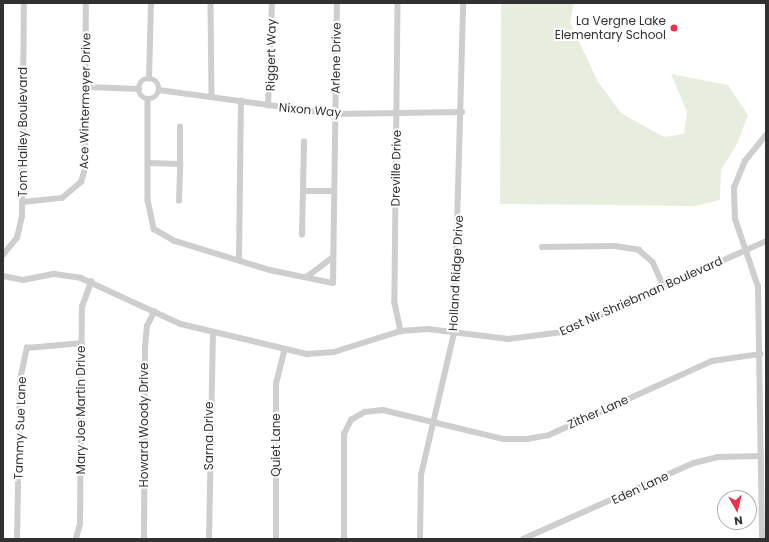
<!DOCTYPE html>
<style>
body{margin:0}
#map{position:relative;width:769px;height:542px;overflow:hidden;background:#fff;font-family:Poppins,sans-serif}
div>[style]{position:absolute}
.green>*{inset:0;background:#e8eedf}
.street>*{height:5.5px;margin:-2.75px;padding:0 2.75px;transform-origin:2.75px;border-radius:2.75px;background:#cecece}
.street>.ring{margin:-2.75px;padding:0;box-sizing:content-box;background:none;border:5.5px solid #cecece;border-radius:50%}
.dots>*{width:11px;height:11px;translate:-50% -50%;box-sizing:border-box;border:2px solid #fff;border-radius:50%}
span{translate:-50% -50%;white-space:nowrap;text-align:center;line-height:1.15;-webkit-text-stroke:4px #fff;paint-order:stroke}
.poi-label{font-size:12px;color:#313131}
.right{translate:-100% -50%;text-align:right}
.street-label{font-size:12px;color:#313131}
.frame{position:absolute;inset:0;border:4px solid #313131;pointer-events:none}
.north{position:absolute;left:717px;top:490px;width:40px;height:40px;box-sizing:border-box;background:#fff;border:1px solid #adadad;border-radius:50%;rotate:172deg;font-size:11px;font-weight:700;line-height:16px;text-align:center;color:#313131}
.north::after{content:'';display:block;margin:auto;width:14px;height:18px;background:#ea314e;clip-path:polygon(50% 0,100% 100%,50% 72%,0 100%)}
</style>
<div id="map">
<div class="green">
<i style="clip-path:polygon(501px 3px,574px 3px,570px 22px,598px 82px,621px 113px,664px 137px,684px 134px,687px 112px,671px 74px,728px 85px,748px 115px,737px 144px,721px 170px,720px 200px,695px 206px,500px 204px)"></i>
</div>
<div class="street">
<i style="left:211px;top:3px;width:94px;rotate:89.4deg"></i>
<i style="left:398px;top:3px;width:300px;rotate:90.6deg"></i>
<i style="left:395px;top:303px;width:29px;rotate:78deg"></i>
<i style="left:149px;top:79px;width:76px;rotate:-88.5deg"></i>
<i class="ring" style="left:139px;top:79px;width:14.5px;height:14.5px"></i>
<i style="left:86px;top:87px;width:53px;rotate:2.2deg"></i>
<i style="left:159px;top:90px;width:178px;rotate:7.8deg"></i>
<i style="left:335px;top:114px;width:127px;rotate:-0.9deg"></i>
<i style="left:148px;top:99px;width:101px;rotate:90deg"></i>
<i style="left:148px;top:200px;width:30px;rotate:78deg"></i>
<i style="left:154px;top:229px;width:24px;rotate:30deg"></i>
<i style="left:175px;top:241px;width:99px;rotate:17deg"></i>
<i style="left:270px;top:270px;width:64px;rotate:11.7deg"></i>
<i style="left:333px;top:283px;width:280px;rotate:-89.2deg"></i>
<i style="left:268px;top:106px;width:103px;rotate:-87.8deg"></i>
<i style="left:149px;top:163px;width:31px;rotate:2deg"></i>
<i style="left:180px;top:164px;width:37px;rotate:-90deg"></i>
<i style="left:303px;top:191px;width:49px;rotate:-88.8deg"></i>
<i style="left:179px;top:201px;width:37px;rotate:-88deg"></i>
<i style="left:23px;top:202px;width:39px;rotate:-6deg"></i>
<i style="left:62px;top:198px;width:25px;rotate:-40deg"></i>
<i style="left:81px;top:182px;width:14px;rotate:-73deg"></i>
<i style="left:85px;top:169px;width:166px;rotate:-89.7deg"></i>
<i style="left:302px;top:235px;width:44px;rotate:-88.7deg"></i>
<i style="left:303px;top:191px;width:31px"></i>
<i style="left:542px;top:247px;width:73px;rotate:-0.8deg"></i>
<i style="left:615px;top:246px;width:24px;rotate:9deg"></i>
<i style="left:639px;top:250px;width:18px;rotate:41deg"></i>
<i style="left:653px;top:262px;width:27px;rotate:66deg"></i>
<i style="left:3px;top:255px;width:22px;rotate:-51deg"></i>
<i style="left:17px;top:238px;width:22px;rotate:-77deg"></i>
<i style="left:22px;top:217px;width:214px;rotate:-89.5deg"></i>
<i style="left:239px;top:260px;width:159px;rotate:-89.3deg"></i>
<i style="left:3px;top:276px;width:20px;rotate:11deg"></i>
<i style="left:23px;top:280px;width:32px;rotate:-11deg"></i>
<i style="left:54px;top:274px;width:27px;rotate:8deg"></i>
<i style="left:81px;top:278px;width:110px;rotate:24.7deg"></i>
<i style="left:181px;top:324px;width:130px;rotate:13.4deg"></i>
<i style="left:307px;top:354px;width:27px;rotate:-4deg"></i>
<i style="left:334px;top:352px;width:70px;rotate:-17.4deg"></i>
<i style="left:401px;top:331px;width:27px;rotate:-4deg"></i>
<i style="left:428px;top:329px;width:81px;rotate:7.1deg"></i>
<i style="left:508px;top:339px;width:55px;rotate:-7.3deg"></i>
<i style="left:563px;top:332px;width:222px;rotate:-24.1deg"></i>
<i style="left:308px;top:276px;width:30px;rotate:-37deg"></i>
<i style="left:17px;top:539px;width:159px;rotate:-88.9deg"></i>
<i style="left:20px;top:380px;width:33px;rotate:-78deg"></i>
<i style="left:27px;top:348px;width:55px;rotate:-5.2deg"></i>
<i style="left:76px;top:539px;width:16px;rotate:-75deg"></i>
<i style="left:80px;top:524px;width:217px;rotate:-89.5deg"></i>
<i style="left:82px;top:307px;width:27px;rotate:-70deg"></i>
<i style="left:144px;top:539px;width:191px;rotate:-89.7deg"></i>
<i style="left:145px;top:348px;width:22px;rotate:-85deg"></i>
<i style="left:147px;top:326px;width:16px;rotate:-63deg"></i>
<i style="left:209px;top:539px;width:206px;rotate:-88.9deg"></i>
<i style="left:276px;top:539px;width:155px;rotate:-90deg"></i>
<i style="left:276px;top:384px;width:34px;rotate:-76deg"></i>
<i style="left:344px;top:539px;width:105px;rotate:-90deg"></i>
<i style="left:344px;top:434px;width:16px;rotate:-63deg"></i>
<i style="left:351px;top:420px;width:16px;rotate:-30deg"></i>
<i style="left:365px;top:412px;width:18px;rotate:-6deg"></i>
<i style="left:383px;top:410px;width:124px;rotate:13.5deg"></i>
<i style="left:504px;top:439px;width:23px"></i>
<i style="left:527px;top:439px;width:22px;rotate:-10deg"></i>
<i style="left:549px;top:435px;width:179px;rotate:-24.4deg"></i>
<i style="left:712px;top:361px;width:49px;rotate:-8.3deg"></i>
<i style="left:420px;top:539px;width:64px;rotate:-89.1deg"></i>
<i style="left:421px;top:475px;width:146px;rotate:-76.9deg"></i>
<i style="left:454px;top:333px;width:330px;rotate:-88.4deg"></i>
<i style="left:523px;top:539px;width:187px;rotate:-24deg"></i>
<i style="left:694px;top:463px;width:25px;rotate:-14deg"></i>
<i style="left:718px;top:457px;width:43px;rotate:-1.3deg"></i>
<i style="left:762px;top:539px;width:252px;rotate:-90.9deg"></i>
<i style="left:758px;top:287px;width:72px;rotate:-108.7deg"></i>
<i style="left:735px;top:219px;width:31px;rotate:-92deg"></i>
<i style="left:734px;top:188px;width:29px;rotate:-68deg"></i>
<i style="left:745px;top:161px;width:33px;rotate:-51deg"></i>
</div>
<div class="dots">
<i style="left:674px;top:28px;background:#ea314e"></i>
</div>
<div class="poi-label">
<span class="right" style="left:666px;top:28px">La Vergne Lake<br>Elementary School</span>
</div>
<div class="street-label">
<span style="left:271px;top:55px;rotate:-89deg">Riggert Way</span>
<span style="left:336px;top:58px;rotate:-89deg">Arlene Drive</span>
<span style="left:85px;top:101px;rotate:-89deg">Ace Wintermeyer Drive</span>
<span style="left:310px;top:110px;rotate:5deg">Nixon Way</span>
<span style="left:23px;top:132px;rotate:-90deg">Tom Hailey Boulevard</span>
<span style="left:396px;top:168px;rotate:-89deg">Dreville Drive</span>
<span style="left:456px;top:273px;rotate:-87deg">Holland Ridge Drive</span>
<span style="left:641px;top:296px;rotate:-24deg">East Nir Shriebman Boulevard</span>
<span style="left:81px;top:410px;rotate:-90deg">Mary Joe Martin Drive</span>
<span style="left:598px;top:412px;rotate:-24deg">Zither Lane</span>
<span style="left:144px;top:425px;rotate:-90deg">Howard Woody Drive</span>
<span style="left:20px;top:428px;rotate:-88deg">Tammy Sue Lane</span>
<span style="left:209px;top:436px;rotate:-90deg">Sarna Drive</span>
<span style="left:276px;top:445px;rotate:-90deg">Quiet Lane</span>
<span style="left:640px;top:488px;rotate:-25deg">Eden Lane</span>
</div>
<div class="frame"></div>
<div class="north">N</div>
</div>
